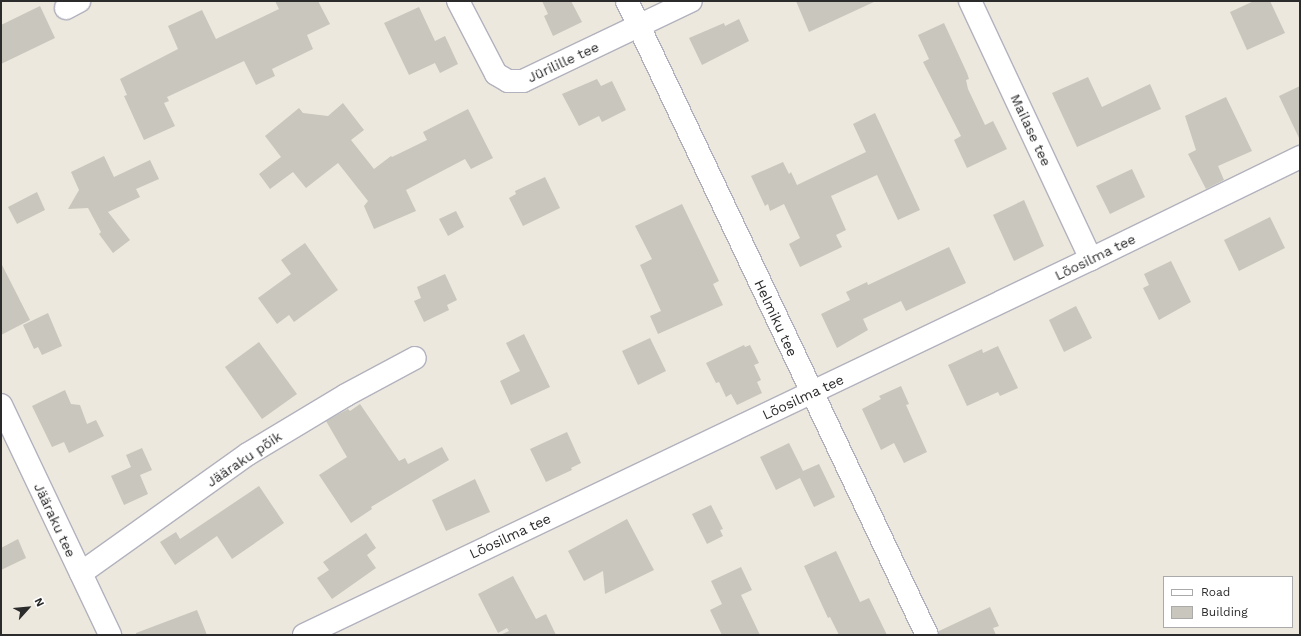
<!DOCTYPE html>
<meta charset="utf-8">
<style>
body{margin:0}
#map{position:relative;width:1301px;height:636px;overflow:hidden;background:#ece8de;font-family:"Work Sans",sans-serif}
div>[style]{position:absolute}
.building>*{inset:0;background:#c8c6bd}
.roads{filter:drop-shadow(1px 0 #b2b2be) drop-shadow(-1px 0 #b2b2be) drop-shadow(0 1px #b2b2be) drop-shadow(0 -1px #b2b2be)}
.minor>*{height:22px;margin:-11px;padding:0 11px;transform-origin:11px;border-radius:11px;background:#fff}
span{translate:-50% -50%;white-space:nowrap;text-align:center;line-height:1.15;-webkit-text-stroke:3px #fff;paint-order:stroke}
.street-label{font-size:14px;color:#2b2b2b}
.frame{position:absolute;inset:0;border:2px solid #2b2b2b;pointer-events:none}
.legend{position:absolute;left:1163px;top:576px;width:130px;height:52px;box-sizing:border-box;background:#fff;border:1px solid #aaa;margin:0;padding:5px 7px;list-style:none;font-size:12px;color:#2b2b2b}
.legend li{display:flex;align-items:center;gap:8px;height:20px}
.legend b{width:20px;border:1px solid #aaa}
.north{position:absolute;left:8px;top:588px;width:40px;height:40px;-webkit-text-stroke:3px #fff;paint-order:stroke;rotate:63deg;font-size:11px;font-weight:700;line-height:16px;text-align:center;color:#2b2b2b}
.north::after{content:'';display:block;margin:auto;width:14px;height:18px;background:#2b2b2b;clip-path:polygon(50% 0,100% 100%,50% 72%,0 100%)}
</style>
<div id="map">
<div class="building">
<i style="clip-path:polygon(275px 1px,318px 1px,330px 24px,307px 35px,313px 49px,272px 69px,275px 76px,256px 85px,244px 61px,167px 97px,169px 101px,164px 103px,175px 126px,144px 140px,124px 96px,127px 95px,120px 79px,178px 49px,168px 26px,202px 10px,216px 39px,279px 9px)"></i>
<i style="clip-path:polygon(542px 1px,571px 1px,582px 22px,553px 36px,544px 16px,548px 14px)"></i>
<i style="clip-path:polygon(796px 1px,876px 1px,809px 32px)"></i>
<i style="clip-path:polygon(1254px 1px,1270px 1px,1285px 33px,1247px 50px,1230px 12px)"></i>
<i style="clip-path:polygon(40px 6px,55px 38px,1px 64px,1px 25px)"></i>
<i style="clip-path:polygon(419px 7px,435px 41px,445px 36px,458px 64px,440px 73px,435px 63px,409px 75px,384px 23px)"></i>
<i style="clip-path:polygon(739px 19px,749px 41px,702px 65px,689px 38px,724px 23px,725px 26px)"></i>
<i style="clip-path:polygon(944px 23px,967px 73px,969px 79px,966px 80px,968px 89px,985px 125px,993px 121px,1007px 149px,967px 168px,954px 140px,961px 136px,923px 62px,929px 59px,918px 35px)"></i>
<i style="clip-path:polygon(1088px 77px,1102px 107px,1150px 84px,1161px 109px,1077px 147px,1052px 93px)"></i>
<i style="clip-path:polygon(597px 79px,601px 86px,612px 81px,626px 110px,602px 122px,599px 116px,579px 126px,562px 94px)"></i>
<i style="clip-path:polygon(1300px 86px,1300px 140px,1279px 96px)"></i>
<i style="clip-path:polygon(1226px 97px,1252px 151px,1218px 166px,1224px 180px,1206px 189px,1188px 154px,1196px 150px,1185px 116px)"></i>
<i style="clip-path:polygon(343px 103px,364px 130px,351px 140px,374px 169px,391px 156px,392px 157px,427px 140px,423px 132px,468px 109px,493px 158px,471px 169px,465px 159px,406px 190px,416px 211px,374px 229px,364px 206px,368px 201px,338px 163px,306px 188px,293px 172px,270px 189px,259px 174px,281px 157px,265px 136px,299px 108px,303px 113px,328px 116px)"></i>
<i style="clip-path:polygon(875px 113px,920px 210px,898px 220px,877px 175px,831px 196px,846px 230px,836px 235px,842px 247px,800px 267px,789px 244px,800px 238px,784px 204px,770px 211px,768px 204px,765px 206px,751px 176px,783px 162px,789px 174px,791px 172px,797px 185px,866px 152px,853px 124px)"></i>
<i style="clip-path:polygon(104px 156px,114px 177px,150px 160px,159px 179px,136px 189px,140px 197px,108px 212px,130px 240px,113px 253px,99px 234px,101px 232px,88px 208px,68px 209px,79px 190px,71px 172px)"></i>
<i style="clip-path:polygon(1132px 169px,1145px 197px,1110px 214px,1096px 186px)"></i>
<i style="clip-path:polygon(545px 177px,560px 208px,523px 226px,509px 198px,516px 194px,515px 191px)"></i>
<i style="clip-path:polygon(37px 192px,45px 210px,17px 224px,8px 207px)"></i>
<i style="clip-path:polygon(1024px 200px,1044px 246px,1014px 261px,993px 215px)"></i>
<i style="clip-path:polygon(682px 204px,719px 281px,713px 284px,723px 305px,658px 334px,650px 316px,661px 311px,640px 265px,652px 259px,635px 226px)"></i>
<i style="clip-path:polygon(456px 211px,464px 227px,448px 236px,439px 219px)"></i>
<i style="clip-path:polygon(1270px 217px,1285px 248px,1239px 271px,1224px 240px)"></i>
<i style="clip-path:polygon(305px 243px,338px 290px,294px 322px,289px 315px,277px 324px,258px 298px,291px 274px,281px 260px)"></i>
<i style="clip-path:polygon(949px 247px,966px 283px,906px 311px,901px 301px,863px 319px,868px 330px,837px 348px,821px 314px,850px 300px,846px 292px,867px 282px,868px 285px)"></i>
<i style="clip-path:polygon(1171px 261px,1191px 302px,1159px 320px,1143px 288px,1149px 285px,1144px 274px)"></i>
<i style="clip-path:polygon(1px 263px,30px 320px,1px 335px)"></i>
<i style="clip-path:polygon(445px 274px,457px 300px,447px 305px,449px 310px,424px 322px,414px 301px,421px 298px,417px 287px)"></i>
<i style="clip-path:polygon(1076px 306px,1092px 338px,1064px 352px,1049px 320px)"></i>
<i style="clip-path:polygon(48px 313px,62px 346px,42px 355px,38px 347px,34px 349px,23px 325px)"></i>
<i style="clip-path:polygon(524px 334px,550px 387px,511px 405px,500px 381px,520px 371px,506px 343px)"></i>
<i style="clip-path:polygon(650px 338px,666px 371px,638px 385px,622px 351px)"></i>
<i style="clip-path:polygon(259px 342px,297px 394px,262px 419px,225px 367px)"></i>
<i style="clip-path:polygon(744px 345px,745px 347px,750px 345px,759px 363px,754px 365px,761px 380px,757px 382px,762px 393px,737px 405px,731px 394px,726px 397px,719px 382px,716px 383px,706px 363px)"></i>
<i style="clip-path:polygon(998px 346px,1018px 388px,1000px 396px,998px 392px,967px 406px,948px 365px,982px 349px,983px 353px)"></i>
<i style="clip-path:polygon(901px 386px,909px 404px,906px 405px,927px 452px,904px 463px,894px 443px,881px 450px,862px 409px,881px 399px,879px 396px)"></i>
<i style="clip-path:polygon(65px 390px,71px 404px,80px 405px,87px 424px,96px 420px,104px 436px,69px 453px,64px 442px,52px 447px,32px 406px)"></i>
<i style="clip-path:polygon(360px 404px,399px 461px,405px 458px,408px 464px,442px 447px,449px 460px,371px 507px,372px 509px,351px 523px,319px 475px,347px 457px,326px 421px,348px 409px,350px 411px)"></i>
<i style="clip-path:polygon(567px 432px,581px 463px,571px 468px,572px 470px,546px 482px,530px 449px)"></i>
<i style="clip-path:polygon(789px 443px,803px 471px,819px 464px,835px 497px,814px 507px,800px 478px,776px 490px,760px 457px)"></i>
<i style="clip-path:polygon(142px 448px,152px 470px,140px 475px,148px 494px,124px 505px,111px 476px,131px 467px,126px 455px)"></i>
<i style="clip-path:polygon(475px 479px,490px 512px,446px 531px,432px 500px)"></i>
<i style="clip-path:polygon(259px 486px,284px 523px,232px 559px,217px 536px,175px 565px,160px 542px,176px 532px,180px 539px)"></i>
<i style="clip-path:polygon(711px 505px,723px 529px,720px 530px,723px 536px,707px 544px,692px 514px)"></i>
<i style="clip-path:polygon(627px 519px,654px 570px,605px 594px,603px 571px,584px 581px,568px 551px)"></i>
<i style="clip-path:polygon(366px 533px,376px 548px,367px 555px,376px 568px,332px 599px,317px 578px,329px 570px,323px 562px)"></i>
<i style="clip-path:polygon(18px 539px,26px 558px,1px 570px,1px 548px)"></i>
<i style="clip-path:polygon(836px 551px,860px 602px,869px 598px,887px 635px,839px 635px,830px 617px,828px 618px,804px 566px)"></i>
<i style="clip-path:polygon(741px 567px,752px 590px,741px 595px,760px 635px,722px 635px,710px 610px,722px 604px,711px 581px)"></i>
<i style="clip-path:polygon(513px 576px,536px 619px,546px 614px,556px 635px,500px 635px,509px 631px,507px 628px,498px 633px,478px 594px)"></i>
<i style="clip-path:polygon(990px 607px,999px 626px,993px 628px,996px 635px,939px 635px,939px 631px)"></i>
<i style="clip-path:polygon(197px 610px,207px 635px,136px 635px,136px 633px)"></i>
</div>
<div class="roads">
<div class="minor">
<i style="left:458px;top:1px;width:82px;rotate:62.5deg"></i>
<i style="left:496px;top:74px;width:14px;rotate:30deg"></i>
<i style="left:508px;top:81px;width:15px"></i>
<i style="left:523px;top:81px;width:186px;rotate:-25.5deg"></i>
<i style="left:627px;top:1px;width:701px;rotate:64.68deg"></i>
<i style="left:970px;top:1px;width:285px;rotate:64.9deg"></i>
<i style="left:66px;top:8px;width:15px;rotate:-28deg"></i>
<i style="left:1px;top:405px;width:255px;rotate:64.6deg"></i>
<i style="left:81px;top:573px;width:205px;rotate:-35.5deg"></i>
<i style="left:248px;top:454px;width:114px;rotate:-31deg"></i>
<i style="left:346px;top:395px;width:78px;rotate:-28.2deg"></i>
<i style="left:304px;top:635px;width:872px;rotate:-25.54deg"></i>
<i style="left:1091px;top:259px;width:233px;rotate:-26deg"></i>
</div>
</div>
<div class="street-label">
<span style="left:563px;top:62px;rotate:-25deg">Jürilille tee</span>
<span style="left:1031px;top:130px;rotate:65deg">Mailase tee</span>
<span style="left:1095px;top:257px;rotate:-26deg">Lõosilma tee</span>
<span style="left:776px;top:318px;rotate:65deg">Helmiku tee</span>
<span style="left:803px;top:397px;rotate:-25deg">Lõosilma tee</span>
<span style="left:244px;top:459px;rotate:-34deg">Jääraku põik</span>
<span style="left:55px;top:520px;rotate:65deg">Jääraku tee</span>
<span style="left:510px;top:536px;rotate:-25deg">Lõosilma tee</span>
</div>
<div class="frame"></div>
<ul class="legend">
<li><b style="height:5px;background:#fff"></b>Road</li>
<li><b style="height:11px;background:#c8c6bd"></b>Building</li>
</ul>
<div class="north">N</div>
</div>
